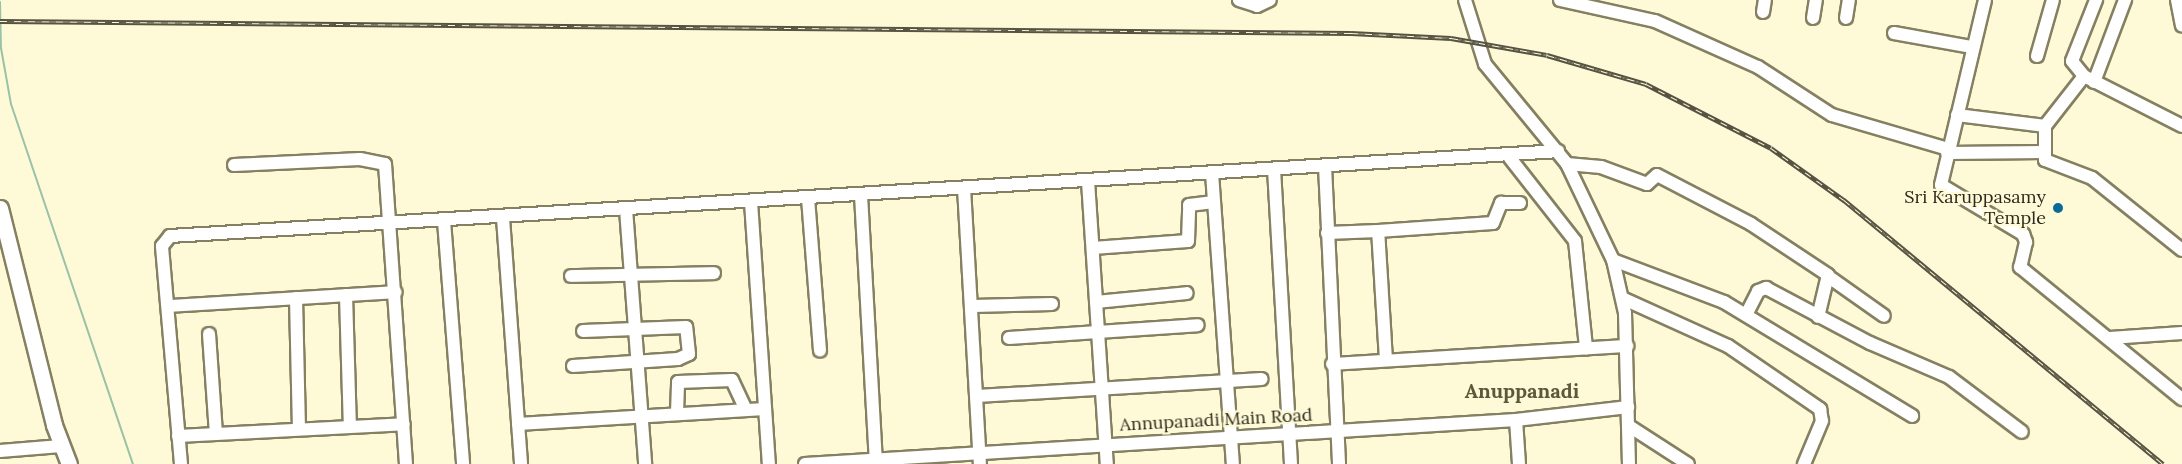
<!DOCTYPE html>
<style>
body{margin:0}
#map{position:relative;width:2182px;height:464px;overflow:hidden;background:#fefad7;font-family:Lora,serif}
div>[style]{position:absolute}
.stream>*{height:2px;margin:-1px;padding:0 1px;transform-origin:1px;border-radius:1px;background:#99c2a7}
.roads{filter:drop-shadow(2px 0 #848061) drop-shadow(-2px 0 #848061) drop-shadow(0 2px #848061) drop-shadow(0 -2px #848061)}
.minor>*{height:12px;margin:-6px;padding:0 6px;transform-origin:6px;border-radius:6px;background:#fff}
.major>*{height:15px;margin:-7.5px;padding:0 7.5px;transform-origin:7.5px;border-radius:7.5px;background:#fff}
.rail>*{height:4.5px;margin-top:-2.25px;transform-origin:0;background:repeating-linear-gradient(90deg,#fefad7 0 7px,#565342 0 14px);box-sizing:border-box;border-block:2px solid #565342}
.dots>*{width:16px;height:16px;translate:-50% -50%;box-sizing:border-box;border:3px solid #fefad7;border-radius:50%}
span{translate:-50% -50%;white-space:nowrap;text-align:center;line-height:1.15;-webkit-text-stroke:4.5px #fefad7;paint-order:stroke}
.poi-label{font-size:18px;color:#2b291c}
.right{translate:-100% -50%;text-align:right}
.street-label{font-size:18px;color:#2b291c}
.neighbourhood-label{font-size:20px;color:#5c583a;font-weight:700}
</style>
<div id="map">
<div class="stream">
<i style="left:0;top:2px;width:46px;rotate:88.8deg"></i>
<i style="left:1px;top:48px;width:57px;rotate:79.9deg"></i>
<i style="left:11px;top:104px;width:380px;rotate:71.3deg"></i>
</div>
<div class="roads">
<div class="minor">
<i style="left:1239px;top:0;width:19px;rotate:18deg"></i>
<i style="left:1257px;top:6px;width:14px;rotate:-25deg"></i>
<i style="left:1465px;top:0;width:67px;rotate:72.6deg"></i>
<i style="left:1485px;top:64px;width:129px;rotate:50.6deg"></i>
<i style="left:1567px;top:164px;width:106px;rotate:64.4deg"></i>
<i style="left:1613px;top:260px;width:54px;rotate:77.2deg"></i>
<i style="left:1625px;top:313px;width:151px;rotate:88.5deg"></i>
<i style="left:1560px;top:0;width:97px;rotate:12.5deg"></i>
<i style="left:1655px;top:21px;width:113px;rotate:24.1deg"></i>
<i style="left:1758px;top:67px;width:88px;rotate:33deg"></i>
<i style="left:1832px;top:115px;width:121px;rotate:16.3deg"></i>
<i style="left:1985px;top:0;width:190px;rotate:103.4deg"></i>
<i style="left:1941px;top:185px;width:96px;rotate:30.9deg"></i>
<i style="left:2023px;top:234px;width:9px;rotate:69deg"></i>
<i style="left:2026px;top:242px;width:26px;rotate:103deg"></i>
<i style="left:2020px;top:267px;width:209px;rotate:39.2deg"></i>
<i style="left:2177px;top:0;width:26px;rotate:79deg"></i>
<i style="left:1763px;top:12px;width:12px;rotate:-81deg"></i>
<i style="left:1813px;top:18px;width:18px;rotate:-81deg"></i>
<i style="left:1846px;top:18px;width:18px;rotate:-81deg"></i>
<i style="left:1894px;top:33px;width:78px;rotate:10.3deg"></i>
<i style="left:2037px;top:56px;width:58px;rotate:-74.1deg"></i>
<i style="left:2084px;top:76px;width:110px;rotate:27deg"></i>
<i style="left:2094px;top:82px;width:88px;rotate:-69.3deg"></i>
<i style="left:1957px;top:115px;width:89px;rotate:7.1deg"></i>
<i style="left:2045px;top:126px;width:34px;rotate:90deg"></i>
<i style="left:2045px;top:160px;width:50px;rotate:21deg"></i>
<i style="left:2092px;top:178px;width:115px;rotate:38.7deg"></i>
<i style="left:2045px;top:126px;width:63px;rotate:-52deg"></i>
<i style="left:2084px;top:76px;width:19px;rotate:-129deg"></i>
<i style="left:2072px;top:61px;width:66px;rotate:-68.5deg"></i>
<i style="left:1947px;top:153px;width:97px;rotate:-0.6deg"></i>
<i style="left:1510px;top:158px;width:105px;rotate:51.9deg"></i>
<i style="left:1575px;top:241px;width:108px;rotate:84.1deg"></i>
<i style="left:1567px;top:164px;width:34px;rotate:5deg"></i>
<i style="left:1601px;top:167px;width:49px;rotate:20.3deg"></i>
<i style="left:1647px;top:184px;width:13px;rotate:-42deg"></i>
<i style="left:1657px;top:175px;width:106px;rotate:27.5deg"></i>
<i style="left:1751px;top:224px;width:92px;rotate:33.5deg"></i>
<i style="left:1828px;top:275px;width:43px;rotate:103.4deg"></i>
<i style="left:234px;top:165px;width:126px;rotate:-2.7deg"></i>
<i style="left:360px;top:159px;width:25px;rotate:11deg"></i>
<i style="left:385px;top:164px;width:301px;rotate:86deg"></i>
<i style="left:1325px;top:166px;width:298px;rotate:87.3deg"></i>
<i style="left:1274px;top:169px;width:295px;rotate:86.7deg"></i>
<i style="left:1212px;top:173px;width:292px;rotate:85.9deg"></i>
<i style="left:1088px;top:181px;width:284px;rotate:86.2deg"></i>
<i style="left:964px;top:188px;width:276px;rotate:86.7deg"></i>
<i style="left:861px;top:195px;width:269px;rotate:86.8deg"></i>
<i style="left:808px;top:198px;width:153px;rotate:85.5deg"></i>
<i style="left:751px;top:202px;width:263px;rotate:86.1deg"></i>
<i style="left:626px;top:209px;width:256px;rotate:85.7deg"></i>
<i style="left:503px;top:218px;width:247px;rotate:85.8deg"></i>
<i style="left:444px;top:221px;width:244px;rotate:85.5deg"></i>
<i style="left:1327px;top:233px;width:51px;rotate:-2.2deg"></i>
<i style="left:1093px;top:248px;width:95px;rotate:-4.2deg"></i>
<i style="left:1188px;top:241px;width:36px;rotate:-88deg"></i>
<i style="left:1189px;top:205px;width:25px;rotate:-7deg"></i>
<i style="left:1613px;top:260px;width:119px;rotate:20.7deg"></i>
<i style="left:1724px;top:302px;width:220px;rotate:31.2deg"></i>
<i style="left:571px;top:276px;width:143px;rotate:-1.2deg"></i>
<i style="left:1829px;top:277px;width:67px;rotate:35.3deg"></i>
<i style="left:346px;top:295px;width:131px;rotate:88.3deg"></i>
<i style="left:296px;top:298px;width:130px;rotate:88.7deg"></i>
<i style="left:1624px;top:299px;width:114px;rotate:24.3deg"></i>
<i style="left:1728px;top:346px;width:112px;rotate:34.4deg"></i>
<i style="left:1820px;top:409px;width:12px;rotate:81deg"></i>
<i style="left:1822px;top:421px;width:47px;rotate:112.7deg"></i>
<i style="left:1096px;top:302px;width:91px;rotate:-5.6deg"></i>
<i style="left:169px;top:306px;width:227px;rotate:-3.5deg"></i>
<i style="left:973px;top:306px;width:79px;rotate:-1.5deg"></i>
<i style="left:1746px;top:315px;width:27px;rotate:-63deg"></i>
<i style="left:1758px;top:291px;width:9px;rotate:-21deg"></i>
<i style="left:1766px;top:288px;width:118px;rotate:27.9deg"></i>
<i style="left:1870px;top:343px;width:86px;rotate:23.3deg"></i>
<i style="left:1949px;top:377px;width:91px;rotate:37deg"></i>
<i style="left:209px;top:334px;width:100px;rotate:86deg"></i>
<i style="left:1009px;top:338px;width:189px;rotate:-3.9deg"></i>
<i style="left:2110px;top:338px;width:72px;rotate:-4deg"></i>
<i style="left:1386px;top:360px;width:129px;rotate:-93.5deg"></i>
<i style="left:1378px;top:231px;width:115px;rotate:-4deg"></i>
<i style="left:1493px;top:223px;width:22px;rotate:-68deg"></i>
<i style="left:1501px;top:203px;width:19px"></i>
<i style="left:1332px;top:364px;width:296px;rotate:-3.5deg"></i>
<i style="left:573px;top:366px;width:105px;rotate:-3.8deg"></i>
<i style="left:678px;top:359px;width:12px;rotate:-24deg"></i>
<i style="left:689px;top:354px;width:27px;rotate:-96deg"></i>
<i style="left:686px;top:327px;width:103px;rotate:177.8deg"></i>
<i style="left:977px;top:396px;width:285px;rotate:-3.4deg"></i>
<i style="left:677px;top:413px;width:31px;rotate:-88deg"></i>
<i style="left:678px;top:382px;width:54px;rotate:-2.1deg"></i>
<i style="left:732px;top:380px;width:33px;rotate:65deg"></i>
<i style="left:1516px;top:420px;width:44px;rotate:86.1deg"></i>
<i style="left:518px;top:424px;width:247px;rotate:-3.5deg"></i>
<i style="left:1629px;top:426px;width:70px;rotate:32.8deg"></i>
<i style="left:178px;top:436px;width:226px;rotate:-3deg"></i>
<i style="left:0;top:451px;width:61px;rotate:-4.7deg"></i>
<i style="left:181px;top:464px;width:219px;rotate:-95deg"></i>
<i style="left:162px;top:246px;width:13px;rotate:-51deg"></i>
<i style="left:170px;top:236px;width:1391px;rotate:-3.5deg"></i>
<i style="left:805px;top:464px;width:712px;rotate:-3.54deg"></i>
<i style="left:1516px;top:420px;width:113px;rotate:-6.6deg"></i>
</div>
<div class="major">
<i style="left:0;top:208px;width:224px;rotate:76deg"></i>
<i style="left:54px;top:425px;width:42px;rotate:69deg"></i>
</div>
</div>
<div class="rail">
<i style="left:0;top:21px;width:1351px;rotate:0.51deg"></i>
<i style="left:1351px;top:33px;width:100px;rotate:2.9deg"></i>
<i style="left:1451px;top:38px;width:97px;rotate:10deg"></i>
<i style="left:1547px;top:55px;width:103px;rotate:16.3deg"></i>
<i style="left:1646px;top:84px;width:140px;rotate:27.1deg"></i>
<i style="left:1771px;top:148px;width:90px;rotate:35.5deg"></i>
<i style="left:1844px;top:200px;width:414px;rotate:39.6deg"></i>
</div>
<div class="dots">
<i style="left:2058px;top:208px;background:#086b99"></i>
</div>
<div class="poi-label">
<span class="right" style="left:2046px;top:208px">Sri Karuppasamy<br>Temple</span>
</div>
<div class="street-label">
<span style="left:1216px;top:420px;rotate:-3deg">Annupanadi Main Road</span>
</div>
<div class="neighbourhood-label">
<span style="left:1522px;top:390px">Anuppanadi</span>
</div>
</div>
